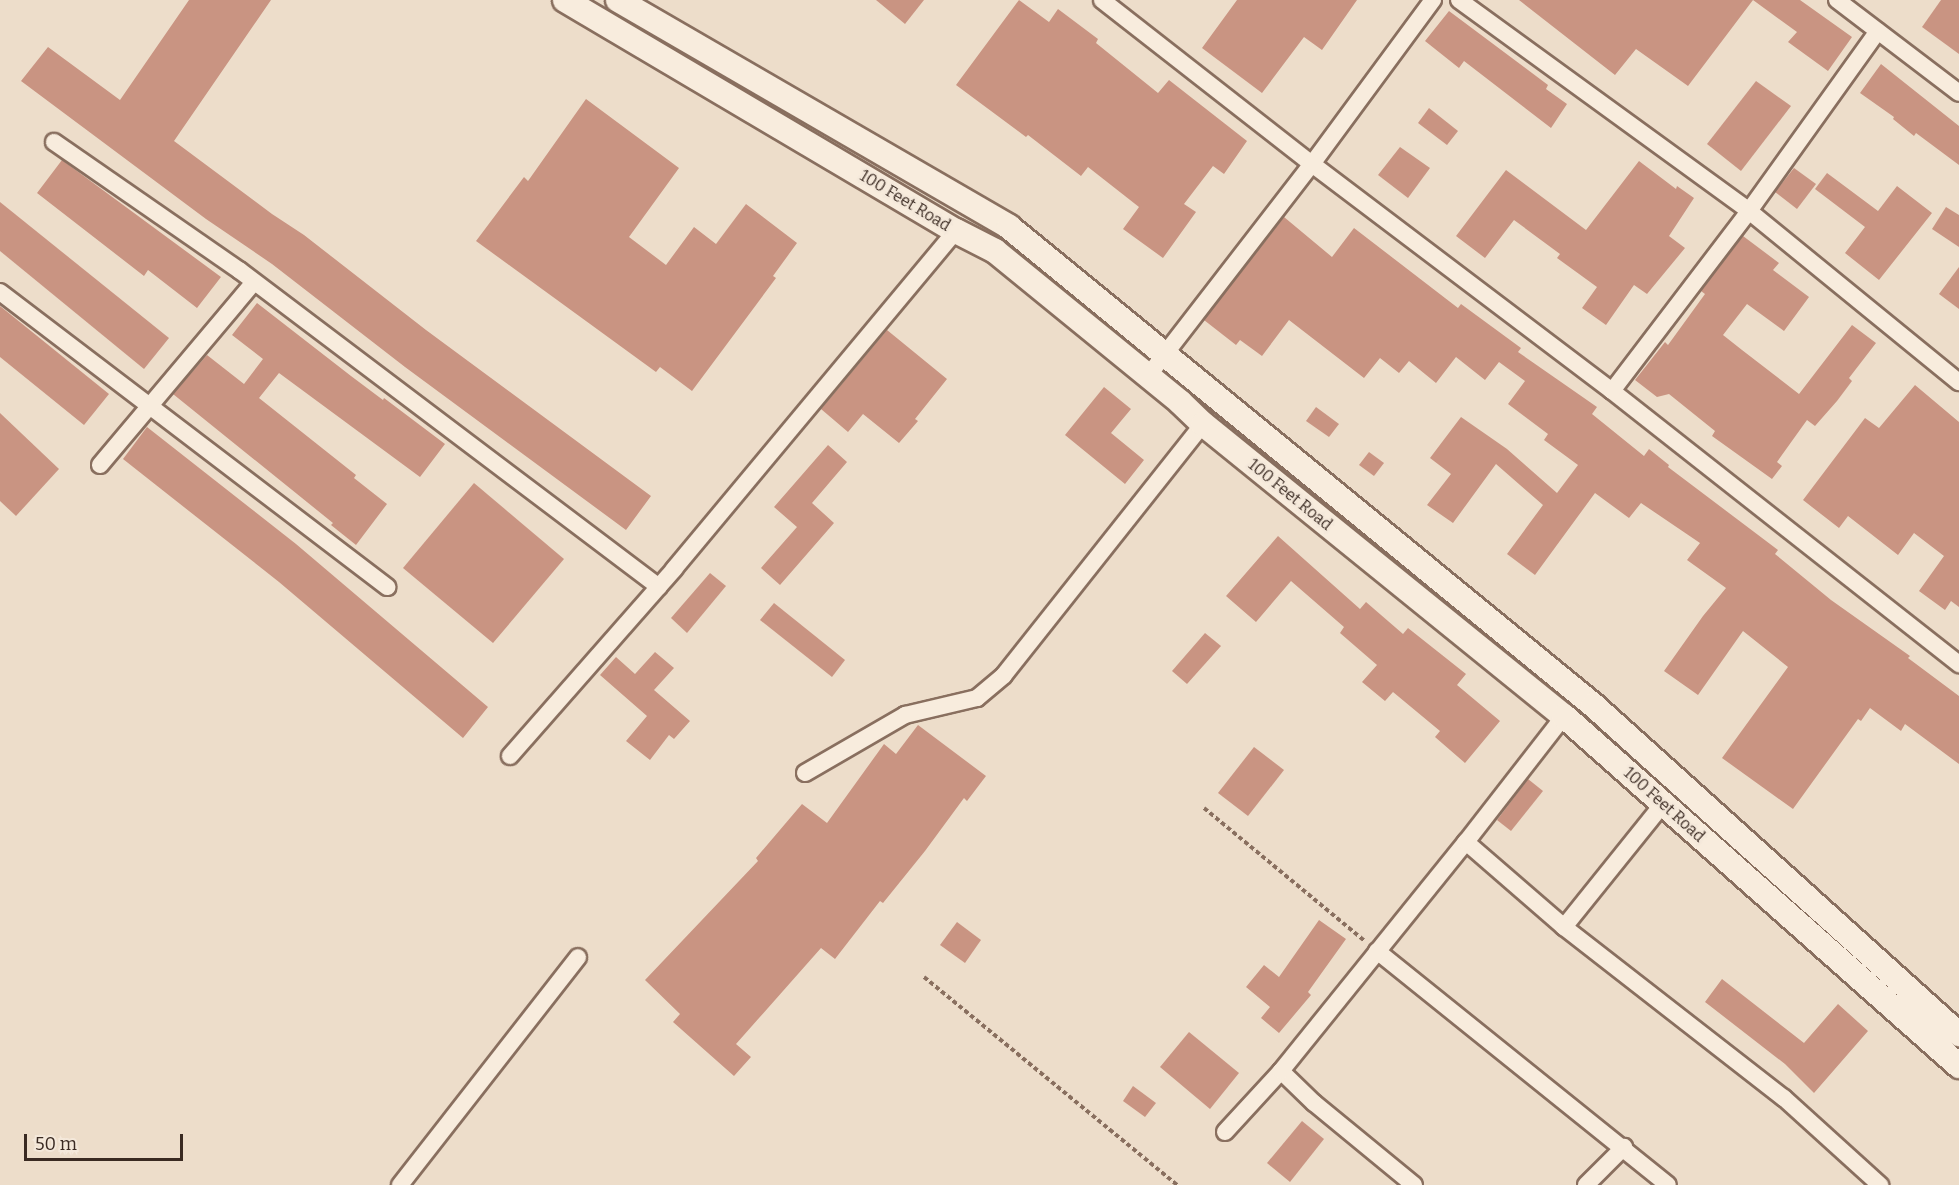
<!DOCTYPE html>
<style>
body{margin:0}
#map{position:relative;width:1959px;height:1185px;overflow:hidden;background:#edddca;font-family:Bitter,serif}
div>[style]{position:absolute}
.building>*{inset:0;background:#c99482}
.path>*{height:4px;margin-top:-2px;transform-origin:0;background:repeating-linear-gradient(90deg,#896f5f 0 4.5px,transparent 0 7.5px)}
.roads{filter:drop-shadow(2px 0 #896f5f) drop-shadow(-2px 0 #896f5f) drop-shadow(0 2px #896f5f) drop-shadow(0 -2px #896f5f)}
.street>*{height:16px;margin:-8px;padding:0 8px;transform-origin:8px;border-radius:8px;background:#f8ecdd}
.secondary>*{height:24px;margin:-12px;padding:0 12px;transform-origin:12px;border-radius:12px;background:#f8ecdd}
span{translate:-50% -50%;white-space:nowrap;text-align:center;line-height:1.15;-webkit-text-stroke:4.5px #f4e8da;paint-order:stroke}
.street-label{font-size:16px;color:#3a2a22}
.scale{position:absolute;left:24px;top:1134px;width:159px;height:27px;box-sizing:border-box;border:3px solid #3a2a22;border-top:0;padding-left:8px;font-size:18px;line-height:21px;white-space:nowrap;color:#3a2a22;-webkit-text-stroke:4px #f4e8da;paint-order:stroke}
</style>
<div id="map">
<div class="building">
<i style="clip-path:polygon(189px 0,271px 0,174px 141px,272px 214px,304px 235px,426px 330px,651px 496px,626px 530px,405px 367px,272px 264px,206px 219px,21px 81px,48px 47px,120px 100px)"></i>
<i style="clip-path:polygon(876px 0,924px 0,905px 24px)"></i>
<i style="clip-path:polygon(1019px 0,1049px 22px,1058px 9px,1098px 39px,1096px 43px,1158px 93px,1169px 80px,1247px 141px,1224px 174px,1213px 166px,1184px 204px,1196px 212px,1163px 258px,1123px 229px,1139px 207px,1088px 167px,1081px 176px,1028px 135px,1026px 137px,956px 85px)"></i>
<i style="clip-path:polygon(1237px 0,1357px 0,1322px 50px,1304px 37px,1262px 93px,1202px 48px)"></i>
<i style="clip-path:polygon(1519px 0,1800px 0,1852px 37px,1828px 71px,1788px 42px,1797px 32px,1753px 0,1688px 86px,1636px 49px,1615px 75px)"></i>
<i style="clip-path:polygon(1941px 0,1959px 0,1959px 54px,1922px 27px)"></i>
<i style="clip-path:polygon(1449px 11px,1548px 85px,1546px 89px,1567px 104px,1551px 128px,1464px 61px,1459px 68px,1425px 41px)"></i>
<i style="clip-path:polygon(1881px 64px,1959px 126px,1959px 165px,1916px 133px,1914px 136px,1893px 119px,1894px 117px,1860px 93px)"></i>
<i style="clip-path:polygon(1756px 81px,1791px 106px,1741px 171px,1707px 144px)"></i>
<i style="clip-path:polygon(586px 99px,679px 168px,629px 237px,666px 265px,694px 227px,716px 244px,746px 204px,797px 243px,773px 276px,776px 278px,692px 391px,660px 367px,656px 372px,476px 241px,524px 177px,528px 181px)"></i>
<i style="clip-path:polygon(1429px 108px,1458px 131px,1447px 145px,1418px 123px)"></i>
<i style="clip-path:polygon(1400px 147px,1430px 168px,1408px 198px,1378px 175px)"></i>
<i style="clip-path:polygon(62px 160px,221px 277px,197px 308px,148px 270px,144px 276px,37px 193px)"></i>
<i style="clip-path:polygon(1639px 161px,1676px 189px,1677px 186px,1694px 198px,1669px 236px,1685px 248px,1647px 294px,1634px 285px,1606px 325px,1582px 308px,1597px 287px,1557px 258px,1560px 254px,1514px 220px,1485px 258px,1456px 236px,1506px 170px,1586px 230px)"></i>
<i style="clip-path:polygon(1794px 168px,1816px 184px,1797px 209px,1775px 192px)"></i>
<i style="clip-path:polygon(1827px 173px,1878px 211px,1897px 186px,1932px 213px,1879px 280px,1845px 253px,1865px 227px,1815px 189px)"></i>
<i style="clip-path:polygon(0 202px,169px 338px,144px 369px,0 251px)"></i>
<i style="clip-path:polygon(1946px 207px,1959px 215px,1959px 247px,1932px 229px)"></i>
<i style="clip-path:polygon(1284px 217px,1332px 257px,1354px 228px,1458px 308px,1461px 304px,1521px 348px,1518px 352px,1597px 407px,1592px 414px,1644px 456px,1649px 449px,1669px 465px,1668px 467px,1778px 550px,1775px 554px,1831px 600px,1910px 656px,1908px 658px,1959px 696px,1959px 764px,1905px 724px,1901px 731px,1870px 708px,1861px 721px,1858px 719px,1793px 809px,1722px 758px,1788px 667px,1743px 631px,1698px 695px,1664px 671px,1703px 616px,1726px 588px,1687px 560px,1700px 543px,1641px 503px,1629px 518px,1595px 493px,1535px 575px,1507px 554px,1543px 505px,1496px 464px,1453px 523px,1427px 505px,1451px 474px,1430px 458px,1461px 417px,1507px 449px,1557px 493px,1578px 465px,1544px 440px,1548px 434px,1508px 404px,1525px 381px,1499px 362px,1485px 380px,1456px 357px,1436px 383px,1409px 361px,1399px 373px,1380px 358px,1364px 378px,1289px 320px,1262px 356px,1240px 340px,1236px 345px,1204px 320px)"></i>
<i style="clip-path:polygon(1743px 236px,1779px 263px,1773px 270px,1809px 297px,1784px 331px,1747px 304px,1723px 335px,1742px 350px,1799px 394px,1852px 325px,1876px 343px,1849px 378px,1852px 381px,1837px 401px,1815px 426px,1807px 420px,1777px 462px,1782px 466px,1772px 479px,1712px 436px,1715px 431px,1669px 394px,1657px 397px,1635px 380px,1665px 342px,1668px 345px,1705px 294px,1701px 291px)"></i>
<i style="clip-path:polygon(1959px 267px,1959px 309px,1939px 294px)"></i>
<i style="clip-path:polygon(257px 303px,351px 376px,383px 400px,384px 398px,445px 444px,420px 477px,279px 373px,259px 398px,356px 475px,354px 478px,387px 504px,356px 545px,331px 525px,333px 523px,173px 394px,207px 355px,244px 384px,263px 359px,232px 335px)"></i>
<i style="clip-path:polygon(0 306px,109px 394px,84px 425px,0 357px)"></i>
<i style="clip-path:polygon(887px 330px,947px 379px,915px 419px,918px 421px,899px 443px,863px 414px,848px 432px,821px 409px)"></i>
<i style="clip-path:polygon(1915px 385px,1959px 422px,1959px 607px,1951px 601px,1945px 610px,1919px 591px,1944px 556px,1914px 533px,1898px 555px,1848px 516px,1839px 528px,1803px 500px,1865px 418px,1879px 428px)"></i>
<i style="clip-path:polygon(1104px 387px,1131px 409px,1111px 433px,1144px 460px,1125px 484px,1065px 435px)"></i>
<i style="clip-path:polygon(1316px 407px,1339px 424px,1329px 437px,1306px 421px)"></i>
<i style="clip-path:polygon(0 413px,59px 469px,16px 516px,0 501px)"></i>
<i style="clip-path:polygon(147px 427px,296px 544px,488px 707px,463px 738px,279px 582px,123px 459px)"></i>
<i style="clip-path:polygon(828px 445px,847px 462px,812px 503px,834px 523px,780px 585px,761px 568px,797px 527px,774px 507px)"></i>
<i style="clip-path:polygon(1369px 452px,1384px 463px,1374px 476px,1359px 465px)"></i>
<i style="clip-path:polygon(474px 483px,564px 559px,493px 643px,403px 568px)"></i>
<i style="clip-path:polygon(1278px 536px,1360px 609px,1366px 602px,1403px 634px,1408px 628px,1466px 674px,1457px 685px,1500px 721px,1465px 763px,1435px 737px,1440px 731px,1393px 692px,1385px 701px,1362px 682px,1377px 665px,1340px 633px,1344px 627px,1291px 581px,1256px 622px,1226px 596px)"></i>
<i style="clip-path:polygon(710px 573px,726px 586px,687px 633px,671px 618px)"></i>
<i style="clip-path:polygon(774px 603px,845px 660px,832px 677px,760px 620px)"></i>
<i style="clip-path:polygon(1205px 633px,1221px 646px,1187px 684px,1172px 671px)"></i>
<i style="clip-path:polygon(655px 652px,674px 668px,654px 690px,690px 721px,674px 739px,669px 735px,650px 760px,626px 741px,647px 716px,600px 675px,616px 657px,635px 674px)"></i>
<i style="clip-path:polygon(918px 725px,986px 776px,967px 801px,964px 798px,925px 851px,883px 903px,880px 901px,835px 959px,821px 948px,736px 1044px,751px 1057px,734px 1076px,673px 1022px,680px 1014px,645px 980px,758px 861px,756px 858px,802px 804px,827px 823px,884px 744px,896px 754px)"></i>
<i style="clip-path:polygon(1254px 747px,1284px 770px,1248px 816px,1218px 793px)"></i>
<i style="clip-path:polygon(1528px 779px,1543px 791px,1511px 831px,1497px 820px)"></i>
<i style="clip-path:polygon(1319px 920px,1346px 939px,1308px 992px,1311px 995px,1279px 1033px,1261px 1018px,1270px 1007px,1246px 987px,1264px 965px,1279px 977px)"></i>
<i style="clip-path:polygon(957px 922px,981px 940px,965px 963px,940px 945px)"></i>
<i style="clip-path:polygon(1722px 979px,1804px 1043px,1838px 1004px,1868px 1031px,1814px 1093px,1785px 1064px,1705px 1002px)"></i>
<i style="clip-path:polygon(1189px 1032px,1239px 1073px,1210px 1109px,1160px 1067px)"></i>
<i style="clip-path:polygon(1133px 1086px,1156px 1103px,1145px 1117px,1123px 1101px)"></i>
<i style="clip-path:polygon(1302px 1121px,1324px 1139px,1290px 1182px,1267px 1163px)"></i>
</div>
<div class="path">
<i style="left:1204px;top:808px;width:209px;rotate:39.6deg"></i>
<i style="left:924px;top:977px;width:328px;rotate:39.4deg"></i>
</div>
<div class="roads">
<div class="street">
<i style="left:1102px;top:0;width:266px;rotate:38deg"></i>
<i style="left:1312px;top:164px;width:376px;rotate:37.1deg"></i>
<i style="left:1612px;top:391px;width:442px;rotate:38.2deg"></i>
<i style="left:1459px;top:0;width:359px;rotate:36deg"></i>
<i style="left:1749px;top:211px;width:271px;rotate:39.2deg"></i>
<i style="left:1837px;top:0;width:153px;rotate:37.3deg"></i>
<i style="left:54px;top:142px;width:225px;rotate:34.7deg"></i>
<i style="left:239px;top:270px;width:526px;rotate:37.04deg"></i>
<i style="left:0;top:292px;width:487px;rotate:37.3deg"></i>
<i style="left:1148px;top:376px;width:268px;rotate:-52.3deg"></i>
<i style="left:1312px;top:164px;width:204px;rotate:-53.6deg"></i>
<i style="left:1612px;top:391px;width:226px;rotate:-52.7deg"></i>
<i style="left:1749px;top:211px;width:221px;rotate:-54.4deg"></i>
<i style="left:100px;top:465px;width:239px;rotate:-49.9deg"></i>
<i style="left:510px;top:756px;width:249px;rotate:-48.7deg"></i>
<i style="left:674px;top:569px;width:440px;rotate:-50.2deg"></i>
<i style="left:805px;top:773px;width:116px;rotate:-30.1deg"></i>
<i style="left:905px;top:715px;width:74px;rotate:-13.3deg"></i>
<i style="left:977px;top:698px;width:35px;rotate:-40deg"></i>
<i style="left:1004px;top:675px;width:320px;rotate:-51.6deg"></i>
<i style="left:1466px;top:842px;width:130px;rotate:40.9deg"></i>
<i style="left:1564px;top:927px;width:279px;rotate:37.9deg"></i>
<i style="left:1784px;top:1098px;width:130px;rotate:42.2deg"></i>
<i style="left:1564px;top:927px;width:158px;rotate:-51.2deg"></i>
<i style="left:1377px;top:951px;width:373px;rotate:38.8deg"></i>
<i style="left:1225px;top:1132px;width:83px;rotate:-47.4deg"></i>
<i style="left:400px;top:1185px;width:289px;rotate:-52deg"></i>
<i style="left:1414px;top:1185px;width:129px;rotate:-140.6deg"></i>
<i style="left:1314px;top:1103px;width:46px;rotate:-135.9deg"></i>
<i style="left:1281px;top:1071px;width:294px;rotate:-51.1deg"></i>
<i style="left:1466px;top:842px;width:160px;rotate:-52.1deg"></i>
<i style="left:1586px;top:1185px;width:54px;rotate:-45deg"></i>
</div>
<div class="secondary">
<i style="left:565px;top:0;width:454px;rotate:30.6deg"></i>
<i style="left:956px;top:231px;width:44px;rotate:27.1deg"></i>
<i style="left:995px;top:251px;width:239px;rotate:39.2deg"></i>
<i style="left:1180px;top:402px;width:32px;rotate:44deg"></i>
<i style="left:1203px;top:424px;width:464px;rotate:39deg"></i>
<i style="left:1564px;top:716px;width:528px;rotate:41.54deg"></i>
<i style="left:618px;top:0;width:452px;rotate:30.1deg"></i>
<i style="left:1009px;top:227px;width:755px;rotate:39.3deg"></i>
<i style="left:1593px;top:705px;width:492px;rotate:42deg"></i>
</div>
</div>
<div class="street-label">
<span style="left:905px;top:201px;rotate:31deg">100 Feet Road</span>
<span style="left:1290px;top:495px;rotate:39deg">100 Feet Road</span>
<span style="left:1664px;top:805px;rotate:42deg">100 Feet Road</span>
</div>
<div class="scale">50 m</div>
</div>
